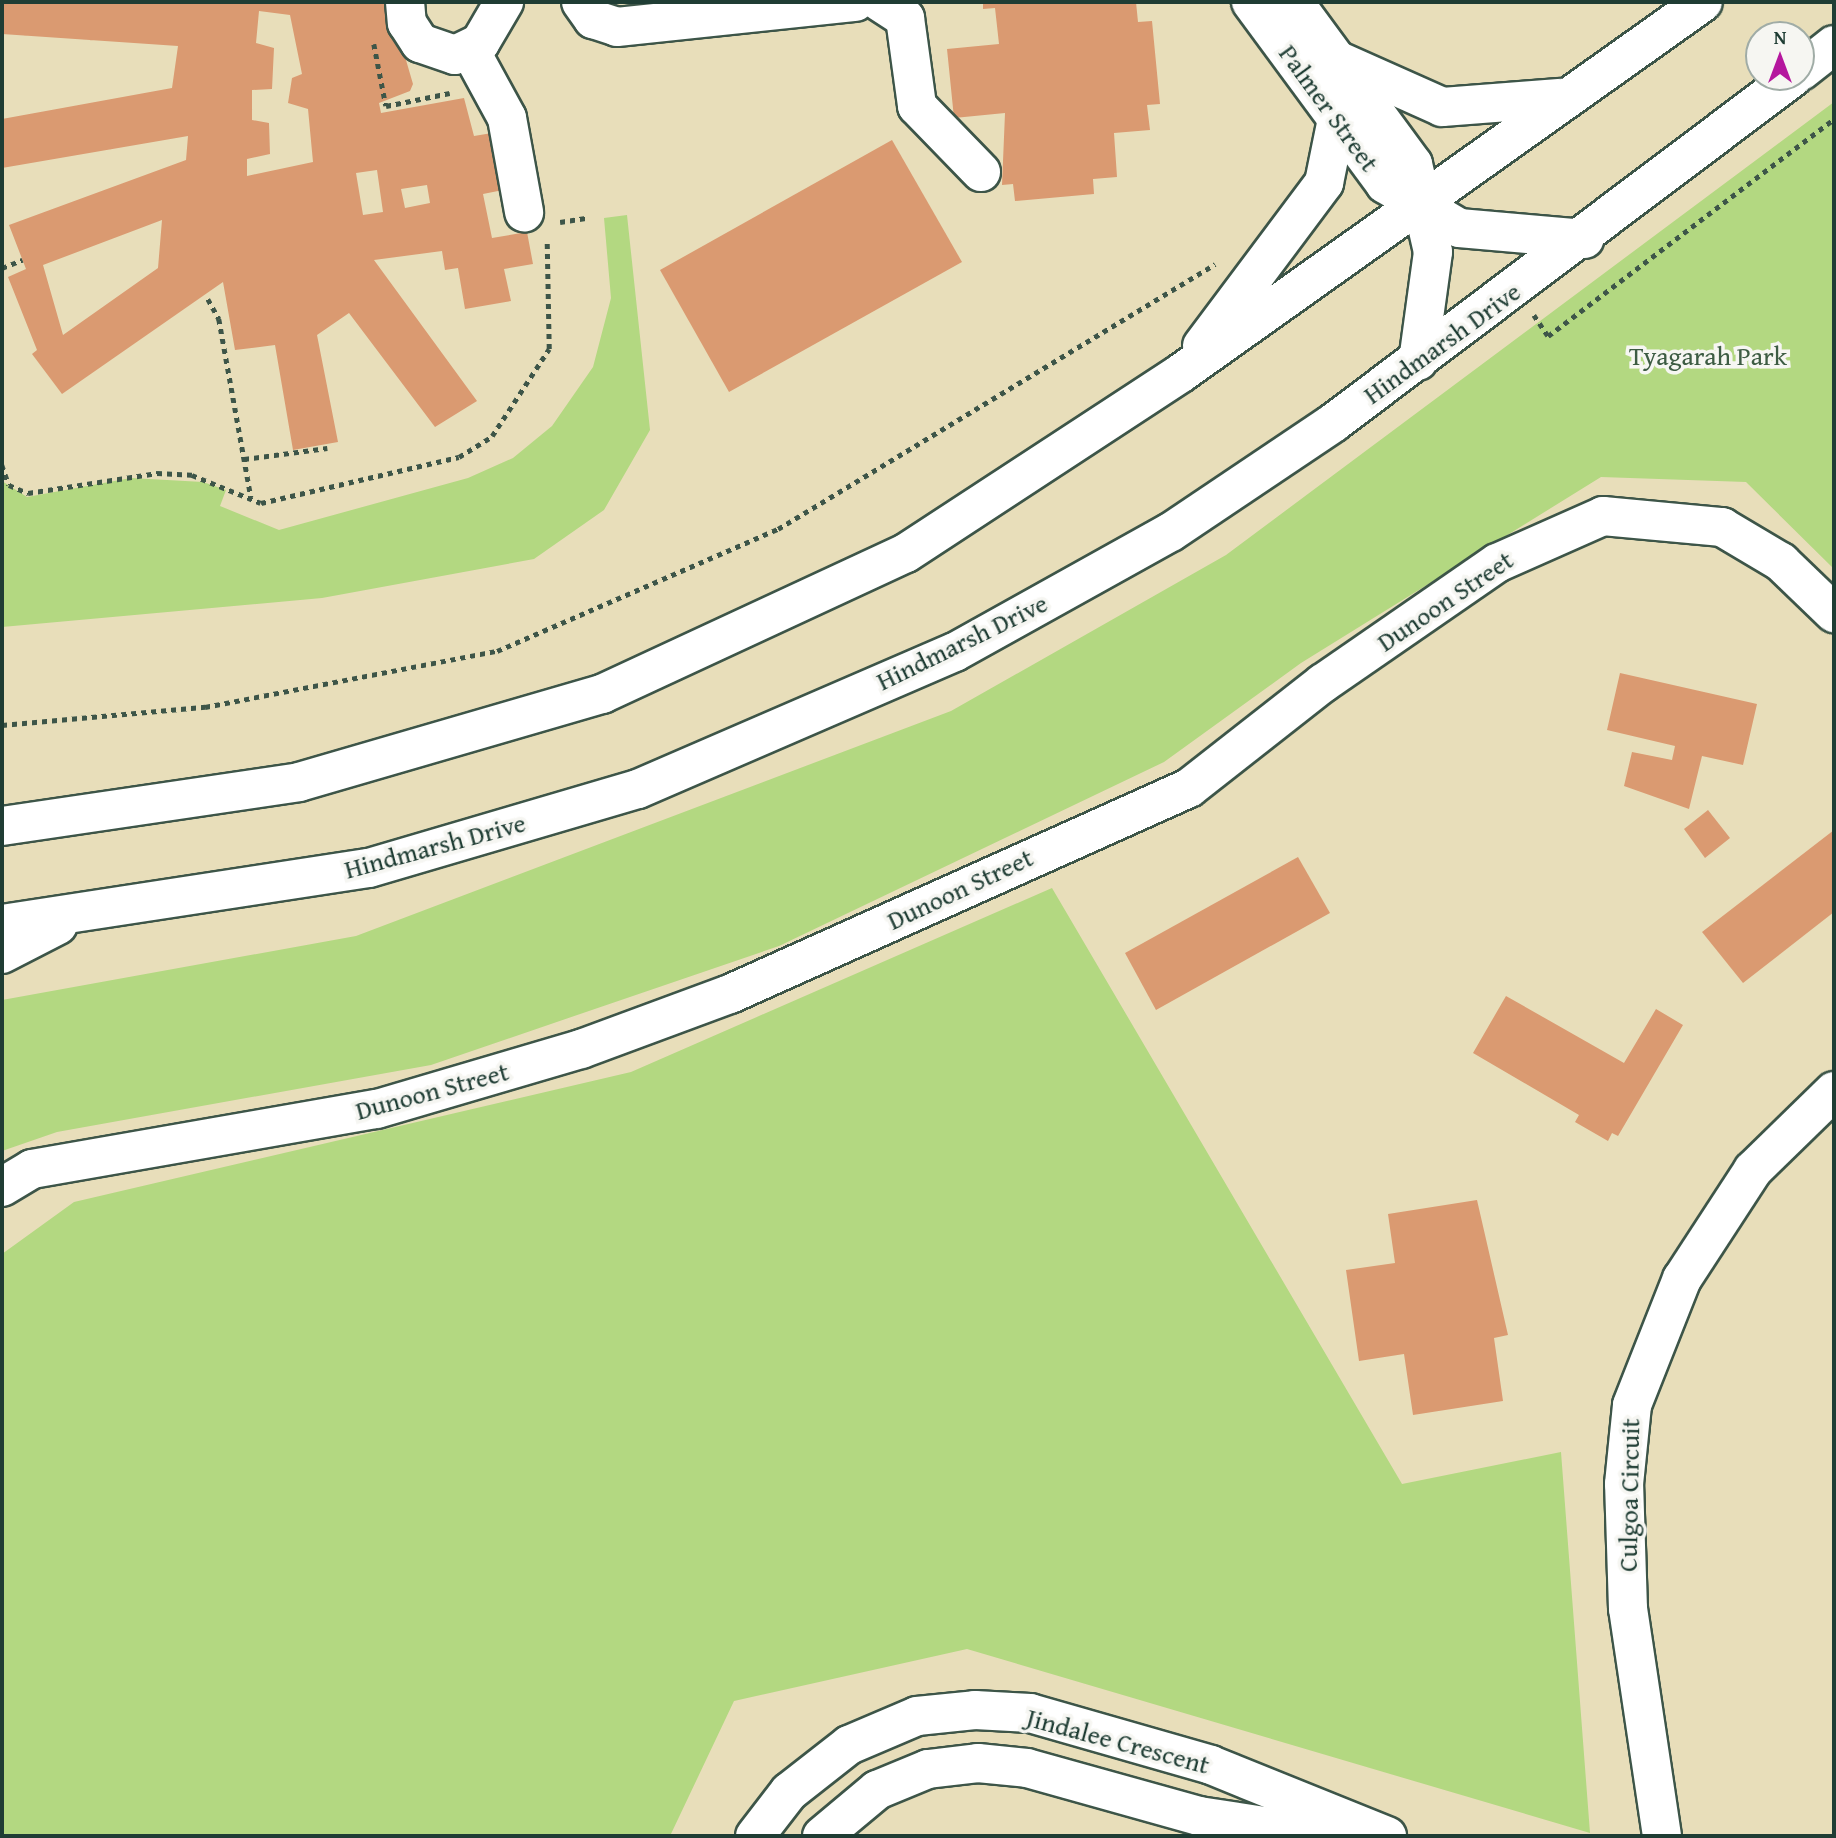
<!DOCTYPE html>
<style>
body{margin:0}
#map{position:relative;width:1836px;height:1838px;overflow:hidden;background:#e8deba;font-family:"Gentium Book Plus",serif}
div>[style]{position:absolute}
.green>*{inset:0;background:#b3d881}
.building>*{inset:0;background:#da9a71}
.path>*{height:4.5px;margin-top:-2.25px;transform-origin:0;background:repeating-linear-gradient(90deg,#3d5548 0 5px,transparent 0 10px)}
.roads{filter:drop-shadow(2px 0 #3d5548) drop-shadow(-2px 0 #3d5548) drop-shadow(0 2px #3d5548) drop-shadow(0 -2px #3d5548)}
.minor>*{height:38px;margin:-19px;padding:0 19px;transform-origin:19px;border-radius:19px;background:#fff}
.major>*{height:38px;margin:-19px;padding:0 19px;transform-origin:19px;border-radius:19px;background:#fff}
span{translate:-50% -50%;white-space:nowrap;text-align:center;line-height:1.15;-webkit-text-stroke:7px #f6f6f2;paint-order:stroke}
.street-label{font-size:26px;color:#1f3d34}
.park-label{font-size:26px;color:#3d5c43}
.frame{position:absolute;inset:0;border:4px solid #1f3d34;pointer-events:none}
.north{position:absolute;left:1745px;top:21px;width:70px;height:70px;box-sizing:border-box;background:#f6f6f2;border:2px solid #a0aca6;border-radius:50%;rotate:0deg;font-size:19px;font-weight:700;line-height:28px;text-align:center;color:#1f3d34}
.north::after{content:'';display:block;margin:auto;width:24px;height:32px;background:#b5179e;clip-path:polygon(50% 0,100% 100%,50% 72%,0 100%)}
</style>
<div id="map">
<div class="green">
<i style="clip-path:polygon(1834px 102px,1834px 569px,1746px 482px,1601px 477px,1301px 663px,1164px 762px,779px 946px,431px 1065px,57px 1132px,2px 1151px,2px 1000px,356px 936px,951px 711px,1226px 555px)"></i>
<i style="clip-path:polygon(627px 215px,650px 430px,604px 510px,534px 559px,322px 598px,2px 627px,2px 481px,27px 497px,131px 478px,203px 482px,226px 490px,220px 506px,279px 530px,468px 478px,513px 458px,552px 426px,593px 367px,611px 298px,604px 218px)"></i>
<i style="clip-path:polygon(1052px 888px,1402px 1484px,1561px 1452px,1590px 1833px,967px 1649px,734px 1701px,670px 1836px,2px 1836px,2px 1254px,74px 1202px,631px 1072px)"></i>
</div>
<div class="building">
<i style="clip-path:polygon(evenodd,2px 2px,389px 2px,413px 84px,410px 91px,379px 103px,381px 113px,464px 98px,474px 136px,492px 133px,503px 190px,483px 194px,492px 238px,527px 232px,533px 264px,504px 269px,511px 301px,465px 309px,458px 268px,445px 270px,442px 251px,374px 260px,477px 401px,435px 427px,349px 313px,317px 335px,338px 442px,293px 450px,275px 345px,235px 350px,223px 282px,62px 394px,32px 354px,37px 350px,8px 277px,26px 269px,9px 225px,186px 160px,188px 136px,2px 168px,2px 119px,172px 88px,178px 46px,2px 34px,2px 2px,259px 11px,290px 15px,302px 74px,292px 78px,288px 103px,308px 109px,313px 162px,247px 176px,247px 159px,270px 154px,269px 123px,252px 120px,252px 90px,272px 89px,274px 48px,256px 43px,259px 11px,2px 2px,377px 170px,383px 212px,363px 215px,356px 173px,377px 170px,2px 2px,427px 185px,430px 203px,405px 208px,401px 189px,427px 185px,2px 2px,162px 220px,158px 268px,63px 335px,43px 265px,162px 220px)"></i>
<i style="clip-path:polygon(983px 2px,1136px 2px,1138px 22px,1152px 21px,1160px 104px,1147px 105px,1150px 130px,1114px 133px,1117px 177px,1093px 179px,1094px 194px,1015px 201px,1013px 184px,1002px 185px,1005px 113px,954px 118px,947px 49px,999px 44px,995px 8px,983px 9px)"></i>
<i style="clip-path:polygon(892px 140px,962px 262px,729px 392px,660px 270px)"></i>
<i style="clip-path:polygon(1620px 673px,1757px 704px,1743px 765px,1702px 756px,1689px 809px,1624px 786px,1632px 752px,1672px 760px,1675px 746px,1607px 730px)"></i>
<i style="clip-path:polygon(1708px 810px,1730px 838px,1705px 858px,1684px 829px)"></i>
<i style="clip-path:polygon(1834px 830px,1834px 912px,1743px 983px,1702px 932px)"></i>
<i style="clip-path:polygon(1298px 857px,1330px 913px,1156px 1010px,1125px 953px)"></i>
<i style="clip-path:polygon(1506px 996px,1624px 1063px,1656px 1009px,1683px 1025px,1618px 1136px,1612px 1133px,1608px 1141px,1575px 1122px,1579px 1115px,1473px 1053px)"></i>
<i style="clip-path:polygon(1477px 1200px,1508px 1335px,1494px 1338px,1503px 1401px,1413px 1415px,1404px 1354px,1359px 1361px,1346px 1270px,1395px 1263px,1388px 1214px)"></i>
</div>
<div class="path">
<i style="left:374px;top:44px;width:63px;rotate:79deg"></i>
<i style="left:386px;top:106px;width:65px;rotate:-11.5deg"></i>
<i style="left:560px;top:222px;width:26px;rotate:-9deg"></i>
<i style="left:2px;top:268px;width:22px;rotate:-22deg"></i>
<i style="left:208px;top:299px;width:23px;rotate:61deg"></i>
<i style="left:219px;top:319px;width:181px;rotate:79.8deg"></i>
<i style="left:1534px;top:315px;width:25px;rotate:56deg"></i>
<i style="left:1548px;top:336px;width:359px;rotate:-37.2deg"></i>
<i style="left:244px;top:459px;width:84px;rotate:-7.5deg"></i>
<i style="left:2px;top:465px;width:21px;rotate:71deg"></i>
<i style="left:9px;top:485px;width:21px;rotate:23deg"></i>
<i style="left:28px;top:493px;width:131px;rotate:-8.8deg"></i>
<i style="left:157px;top:473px;width:35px;rotate:3deg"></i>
<i style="left:192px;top:475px;width:74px;rotate:22.1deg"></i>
<i style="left:261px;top:503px;width:203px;rotate:-13.1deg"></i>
<i style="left:459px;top:457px;width:39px;rotate:-32deg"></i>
<i style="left:492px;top:436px;width:104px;rotate:-56.8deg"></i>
<i style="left:549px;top:349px;width:108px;rotate:-91.1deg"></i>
<i style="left:2px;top:725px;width:204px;rotate:-5.1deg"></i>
<i style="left:205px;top:707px;width:297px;rotate:-10.9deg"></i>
<i style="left:497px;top:651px;width:306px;rotate:-23.5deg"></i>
<i style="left:778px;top:529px;width:511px;rotate:-31.23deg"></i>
</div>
<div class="roads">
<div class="minor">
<i style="left:405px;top:2px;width:21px;rotate:85deg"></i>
<i style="left:407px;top:23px;width:24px;rotate:57deg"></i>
<i style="left:420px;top:43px;width:37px;rotate:19deg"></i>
<i style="left:455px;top:55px;width:28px;rotate:-26deg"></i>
<i style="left:480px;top:43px;width:48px;rotate:-59.7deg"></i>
<i style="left:581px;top:2px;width:21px;rotate:55deg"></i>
<i style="left:593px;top:19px;width:25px;rotate:18deg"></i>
<i style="left:617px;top:27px;width:240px;rotate:-6deg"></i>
<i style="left:880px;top:2px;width:30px;rotate:33deg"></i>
<i style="left:905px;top:18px;width:89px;rotate:82.2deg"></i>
<i style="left:917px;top:106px;width:92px;rotate:45.9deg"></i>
<i style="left:1251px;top:2px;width:226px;rotate:53.6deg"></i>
<i style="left:1385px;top:184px;width:86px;rotate:30.7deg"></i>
<i style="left:1459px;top:228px;width:126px;rotate:5deg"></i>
<i style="left:1294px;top:2px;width:201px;rotate:53.7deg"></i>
<i style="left:1413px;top:164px;width:90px;rotate:77.2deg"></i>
<i style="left:1433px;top:252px;width:110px;rotate:97.8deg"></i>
<i style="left:470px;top:50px;width:77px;rotate:61.4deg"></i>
<i style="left:507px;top:118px;width:96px;rotate:79.7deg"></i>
<i style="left:2px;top:1187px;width:35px;rotate:-31deg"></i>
<i style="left:32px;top:1169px;width:350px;rotate:-9.9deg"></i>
<i style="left:377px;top:1109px;width:213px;rotate:-16.4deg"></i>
<i style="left:581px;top:1049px;width:159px;rotate:-20.3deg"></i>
<i style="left:730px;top:994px;width:503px;rotate:-24.17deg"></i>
<i style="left:1189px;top:788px;width:170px;rotate:-38.1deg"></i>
<i style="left:1323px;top:683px;width:211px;rotate:-34.6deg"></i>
<i style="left:1497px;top:563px;width:116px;rotate:-23.9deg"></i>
<i style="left:1603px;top:516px;width:120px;rotate:5.3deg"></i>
<i style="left:1722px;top:527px;width:69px;rotate:30.7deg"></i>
<i style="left:1781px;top:562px;width:74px;rotate:43.9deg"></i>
<i style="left:755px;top:1836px;width:56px;rotate:-52.3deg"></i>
<i style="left:789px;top:1792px;width:76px;rotate:-38.1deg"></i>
<i style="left:849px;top:1745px;width:74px;rotate:-23.1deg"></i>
<i style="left:917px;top:1716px;width:58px;rotate:-5.9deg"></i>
<i style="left:975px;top:1710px;width:55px;rotate:3.1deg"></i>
<i style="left:1030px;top:1713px;width:188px;rotate:16deg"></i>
<i style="left:1211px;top:1765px;width:190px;rotate:22deg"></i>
<i style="left:822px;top:1836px;width:72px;rotate:-39.9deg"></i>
<i style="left:877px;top:1790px;width:55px;rotate:-22.4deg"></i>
<i style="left:928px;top:1769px;width:50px;rotate:-6.8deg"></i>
<i style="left:978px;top:1763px;width:49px;rotate:5.8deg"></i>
<i style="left:1027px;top:1768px;width:179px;rotate:15.6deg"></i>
<i style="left:1199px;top:1816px;width:131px;rotate:8.8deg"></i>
<i style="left:1662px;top:1836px;width:230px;rotate:-98.5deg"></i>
<i style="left:1628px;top:1609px;width:125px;rotate:-91.8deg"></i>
<i style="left:1624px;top:1484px;width:79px;rotate:-84.2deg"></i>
<i style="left:1632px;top:1405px;width:136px;rotate:-68.4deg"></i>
<i style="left:1682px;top:1279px;width:130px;rotate:-56.9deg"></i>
<i style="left:1753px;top:1170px;width:113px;rotate:-44.3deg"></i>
</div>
<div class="major">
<i style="left:1337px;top:60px;width:115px;rotate:24.1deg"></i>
<i style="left:1442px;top:107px;width:118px;rotate:-4.4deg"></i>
<i style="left:1801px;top:71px;width:42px;rotate:-38.2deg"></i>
<i style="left:1202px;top:346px;width:204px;rotate:-53.2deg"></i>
<i style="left:1324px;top:183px;width:65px;rotate:-78.5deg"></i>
<i style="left:2px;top:826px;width:300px;rotate:-8.4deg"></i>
<i style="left:299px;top:782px;width:316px;rotate:-16.2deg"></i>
<i style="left:602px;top:694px;width:335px;rotate:-24.9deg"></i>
<i style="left:906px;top:553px;width:329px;rotate:-33.2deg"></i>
<i style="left:1181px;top:373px;width:640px;rotate:-35.4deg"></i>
<i style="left:2px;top:924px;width:371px;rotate:-8.7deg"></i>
<i style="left:369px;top:868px;width:280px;rotate:-16.4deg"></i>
<i style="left:638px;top:789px;width:345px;rotate:-23.4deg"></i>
<i style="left:955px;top:652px;width:247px;rotate:-29.1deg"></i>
<i style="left:1171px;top:532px;width:195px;rotate:-33.9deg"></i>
<i style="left:1333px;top:423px;width:576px;rotate:-36.95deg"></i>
<i style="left:2px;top:954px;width:63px;rotate:-27.4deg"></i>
</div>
</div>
<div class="street-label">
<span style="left:1329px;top:108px;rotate:54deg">Palmer Street</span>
<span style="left:1442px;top:343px;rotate:-36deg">Hindmarsh Drive</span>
<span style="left:1445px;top:601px;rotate:-34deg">Dunoon Street</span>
<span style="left:962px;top:642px;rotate:-26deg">Hindmarsh Drive</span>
<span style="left:435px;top:846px;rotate:-15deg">Hindmarsh Drive</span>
<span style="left:960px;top:889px;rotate:-25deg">Dunoon Street</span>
<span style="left:432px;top:1091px;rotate:-15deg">Dunoon Street</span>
<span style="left:1629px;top:1495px;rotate:-89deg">Culgoa Circuit</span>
<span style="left:1118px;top:1741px;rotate:15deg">Jindalee Crescent</span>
</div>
<div class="park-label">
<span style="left:1708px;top:356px">Tyagarah Park</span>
</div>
<div class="frame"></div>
<div class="north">N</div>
</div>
